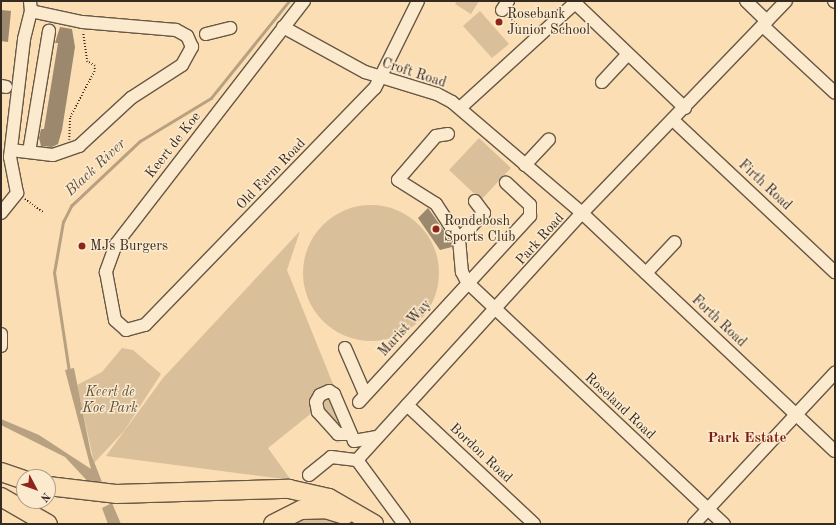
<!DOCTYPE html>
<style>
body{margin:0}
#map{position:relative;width:836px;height:525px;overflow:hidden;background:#fbdeb3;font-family:"Old Standard TT",serif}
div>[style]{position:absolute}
.green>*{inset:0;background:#dac09a}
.round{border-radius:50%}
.water>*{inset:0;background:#b8a181}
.stream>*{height:2.5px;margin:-1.25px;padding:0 1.25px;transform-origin:1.25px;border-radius:1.25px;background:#b8a181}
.building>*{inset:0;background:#9c886d}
.path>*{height:1.5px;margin-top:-0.75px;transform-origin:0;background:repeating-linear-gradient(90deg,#362b21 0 1px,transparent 0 3px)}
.roads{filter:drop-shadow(1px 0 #675846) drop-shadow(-1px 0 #675846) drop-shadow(0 1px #675846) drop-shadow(0 -1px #675846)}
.minor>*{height:12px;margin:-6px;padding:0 6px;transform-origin:6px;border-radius:6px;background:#fceace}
.highway>*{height:18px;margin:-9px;padding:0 9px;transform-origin:9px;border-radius:9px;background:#fbdeb3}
.dots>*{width:11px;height:11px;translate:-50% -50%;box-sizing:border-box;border:2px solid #fceace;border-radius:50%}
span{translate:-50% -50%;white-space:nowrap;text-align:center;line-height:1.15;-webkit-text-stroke:3px #fceace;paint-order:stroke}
.poi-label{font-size:14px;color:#362b21}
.left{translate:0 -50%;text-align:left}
.street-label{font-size:14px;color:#362b21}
.park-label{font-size:14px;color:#5f503f;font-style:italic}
.water-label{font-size:15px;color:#5d4e3e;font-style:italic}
.neighbourhood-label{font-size:15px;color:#7a1f14;font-weight:700}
.frame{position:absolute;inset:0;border:2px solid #362b21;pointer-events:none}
.north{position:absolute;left:16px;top:469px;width:40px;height:40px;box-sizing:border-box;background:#fceace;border:1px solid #ad9e89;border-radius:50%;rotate:131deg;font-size:11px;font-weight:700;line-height:16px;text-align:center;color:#362b21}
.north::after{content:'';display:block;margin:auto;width:14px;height:18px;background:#8f2418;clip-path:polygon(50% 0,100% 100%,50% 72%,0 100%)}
</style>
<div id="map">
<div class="green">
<i style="clip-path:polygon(457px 1px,479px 1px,471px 14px,455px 4px)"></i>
<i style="clip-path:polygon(480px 11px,509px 44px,492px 58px,463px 26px)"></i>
<i style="clip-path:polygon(479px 138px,511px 168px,481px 200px,449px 170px)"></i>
<i class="round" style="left:303px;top:205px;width:136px;height:136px"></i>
<i style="clip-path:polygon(300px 231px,287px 270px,354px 436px,337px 443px,313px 412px,268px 448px,291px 480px,106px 456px,163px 378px)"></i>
<i style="clip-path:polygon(122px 348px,133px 350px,161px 374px,124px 431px,94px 463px,77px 385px,102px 372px)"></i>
<i style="clip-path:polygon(299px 516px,344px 520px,352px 524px,281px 524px)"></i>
</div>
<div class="water">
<i style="clip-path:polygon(74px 368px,91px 454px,102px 482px,93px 487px,65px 457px,1px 425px,1px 419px,39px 435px,91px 469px,65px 370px)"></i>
<i style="clip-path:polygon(112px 503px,121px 524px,108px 524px,102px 508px)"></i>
</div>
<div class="stream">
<i style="left:69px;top:372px;width:100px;rotate:-98.6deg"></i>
<i style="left:54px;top:273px;width:52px;rotate:-80deg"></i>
<i style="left:63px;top:222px;width:18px;rotate:-63deg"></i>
<i style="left:71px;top:206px;width:95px;rotate:-43.3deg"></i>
<i style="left:140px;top:141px;width:83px;rotate:-31.2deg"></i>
<i style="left:211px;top:98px;width:124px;rotate:-51.2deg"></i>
</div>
<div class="building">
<i style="clip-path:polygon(1px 10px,11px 11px,8px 42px,1px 41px)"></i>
<i style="clip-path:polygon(60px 27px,72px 29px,75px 47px,62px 130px,58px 144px,52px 147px,41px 146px,39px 138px,41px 129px,44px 129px,58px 43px,55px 43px)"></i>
<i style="clip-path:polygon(428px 208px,452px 242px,452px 247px,440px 250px,418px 218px)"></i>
</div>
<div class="path">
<i style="left:510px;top:17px;width:24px;rotate:48deg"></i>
<i style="left:69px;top:140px;width:23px;rotate:-88deg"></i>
<i style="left:70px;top:117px;width:51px;rotate:-61.9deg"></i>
<i style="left:94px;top:72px;width:6px;rotate:-81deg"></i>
<i style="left:95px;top:66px;width:9px;rotate:-153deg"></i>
<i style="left:87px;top:62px;width:30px;rotate:-98deg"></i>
<i style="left:25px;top:199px;width:24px;rotate:36deg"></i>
</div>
<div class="roads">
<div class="minor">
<i style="left:304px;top:1px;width:307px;rotate:127.7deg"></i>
<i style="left:116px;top:244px;width:30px;rotate:110deg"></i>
<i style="left:106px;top:272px;width:49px;rotate:79.4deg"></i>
<i style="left:115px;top:320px;width:15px;rotate:42deg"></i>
<i style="left:126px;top:330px;width:20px;rotate:-15deg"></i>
<i style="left:145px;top:325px;width:330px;rotate:-45.9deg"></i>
<i style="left:375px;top:88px;width:97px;rotate:-63.7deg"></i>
<i style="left:573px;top:1px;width:155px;rotate:43.7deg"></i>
<i style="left:746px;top:1px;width:29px;rotate:44deg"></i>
<i style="left:834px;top:1px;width:1px;rotate:45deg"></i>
<i style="left:502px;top:10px;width:11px;rotate:-56deg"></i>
<i style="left:763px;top:26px;width:98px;rotate:42.9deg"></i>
<i style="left:283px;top:27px;width:94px;rotate:28.8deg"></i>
<i style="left:365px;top:72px;width:75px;rotate:17deg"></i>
<i style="left:437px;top:94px;width:17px;rotate:28deg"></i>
<i style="left:452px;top:102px;width:171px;rotate:40.5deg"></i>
<i style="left:582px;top:213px;width:347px;rotate:43.3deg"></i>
<i style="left:206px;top:34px;width:25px;rotate:-14deg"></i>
<i style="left:602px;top:82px;width:38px;rotate:-47deg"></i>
<i style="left:1px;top:86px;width:5px;rotate:11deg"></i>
<i style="left:460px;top:108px;width:159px;rotate:-42.4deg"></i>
<i style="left:674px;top:121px;width:221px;rotate:43.2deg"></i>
<i style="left:448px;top:134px;width:12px;rotate:171deg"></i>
<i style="left:436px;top:136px;width:58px;rotate:130.8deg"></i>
<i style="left:398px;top:180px;width:45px;rotate:32.3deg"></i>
<i style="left:436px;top:204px;width:42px;rotate:56.7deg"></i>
<i style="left:459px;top:239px;width:33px;rotate:85deg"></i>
<i style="left:462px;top:272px;width:11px;rotate:63deg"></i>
<i style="left:467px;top:282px;width:353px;rotate:43.3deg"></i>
<i style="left:11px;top:150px;width:42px;rotate:6.8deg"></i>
<i style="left:53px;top:155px;width:28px;rotate:-19deg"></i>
<i style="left:79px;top:146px;width:71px;rotate:-42.7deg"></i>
<i style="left:131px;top:98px;width:61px;rotate:-32.9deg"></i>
<i style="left:182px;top:65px;width:21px;rotate:-61deg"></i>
<i style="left:192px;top:47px;width:12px;rotate:-114deg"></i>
<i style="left:187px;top:36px;width:13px;rotate:-151deg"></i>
<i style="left:176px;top:30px;width:94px;rotate:-175.1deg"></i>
<i style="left:82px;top:22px;width:52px;rotate:-167.8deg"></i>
<i style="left:31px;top:11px;width:10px;rotate:-96deg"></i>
<i style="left:29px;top:152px;width:123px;rotate:-80.6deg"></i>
<i style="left:525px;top:165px;width:35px;rotate:-47deg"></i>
<i style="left:1px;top:213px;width:26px;rotate:-51deg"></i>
<i style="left:17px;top:193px;width:37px;rotate:-101deg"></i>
<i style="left:10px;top:157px;width:119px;rotate:-83.2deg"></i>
<i style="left:24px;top:39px;width:29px;rotate:-76deg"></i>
<i style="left:459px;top:239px;width:36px;rotate:-46deg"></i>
<i style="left:484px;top:213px;width:15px;rotate:-127deg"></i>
<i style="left:646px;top:273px;width:42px;rotate:-46.9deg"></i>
<i style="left:1px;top:334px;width:12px;rotate:90deg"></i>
<i style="left:345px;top:348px;width:50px;rotate:66.5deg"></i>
<i style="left:359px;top:402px;width:253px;rotate:-47.4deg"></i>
<i style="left:530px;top:216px;width:11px;rotate:-90deg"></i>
<i style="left:530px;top:205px;width:33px;rotate:-137deg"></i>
<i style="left:407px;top:405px;width:174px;rotate:43.1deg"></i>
<i style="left:349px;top:434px;width:11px;rotate:180deg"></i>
<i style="left:338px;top:434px;width:30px;rotate:-132deg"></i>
<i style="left:318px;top:412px;width:10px;rotate:-101deg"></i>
<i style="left:316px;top:402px;width:8px;rotate:-60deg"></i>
<i style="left:320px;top:395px;width:10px;rotate:-24deg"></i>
<i style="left:329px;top:391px;width:6px;rotate:31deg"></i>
<i style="left:334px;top:394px;width:51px;rotate:66.9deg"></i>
<i style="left:354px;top:441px;width:23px;rotate:-10deg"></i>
<i style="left:357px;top:460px;width:334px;rotate:-47.7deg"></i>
<i style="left:582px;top:213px;width:294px;rotate:-46.1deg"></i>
<i style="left:357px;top:460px;width:79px;rotate:53.7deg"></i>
<i style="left:309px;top:475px;width:28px;rotate:-39deg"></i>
<i style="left:331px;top:457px;width:26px;rotate:7deg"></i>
<i style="left:694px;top:524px;width:207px;rotate:-47deg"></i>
</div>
<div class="highway">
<i style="left:1px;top:472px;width:24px;rotate:19deg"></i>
<i style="left:48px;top:486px;width:68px;rotate:6.7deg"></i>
<i style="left:116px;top:494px;width:173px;rotate:-1.7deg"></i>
<i style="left:289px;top:489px;width:41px;rotate:12.7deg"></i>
<i style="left:329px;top:498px;width:52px;rotate:30deg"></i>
<i style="left:1px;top:497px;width:54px;rotate:29.9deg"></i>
<i style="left:273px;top:524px;width:31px;rotate:-27deg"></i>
<i style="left:301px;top:510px;width:24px;rotate:-2deg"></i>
<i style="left:325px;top:509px;width:21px;rotate:17deg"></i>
</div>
</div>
<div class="dots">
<i style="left:499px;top:22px;background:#8f2418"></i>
<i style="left:436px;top:229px;background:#8f2418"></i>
<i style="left:82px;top:246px;background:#8f2418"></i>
</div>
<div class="poi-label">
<span class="left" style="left:507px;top:22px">Rosebank<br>Junior School</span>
<span class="left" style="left:444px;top:229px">Rondebosh<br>Sports Club</span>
<span class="left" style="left:90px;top:246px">MJs Burgers</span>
</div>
<div class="street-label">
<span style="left:414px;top:73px;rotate:18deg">Croft Road</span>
<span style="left:173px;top:145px;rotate:-52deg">Keert de Koe</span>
<span style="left:271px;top:174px;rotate:-46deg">Old Farm Road</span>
<span style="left:765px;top:185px;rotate:43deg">Firth Road</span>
<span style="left:540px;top:239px;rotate:-48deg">Park Road</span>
<span style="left:719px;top:321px;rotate:43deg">Forth Road</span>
<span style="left:405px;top:328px;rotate:-48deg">Marist Way</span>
<span style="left:620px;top:406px;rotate:43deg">Roseland Road</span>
<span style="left:481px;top:453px;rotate:43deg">Bordon Road</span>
</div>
<div class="park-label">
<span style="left:110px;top:400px">Keert de<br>Koe Park</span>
</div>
<div class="water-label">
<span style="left:96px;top:168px;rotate:-43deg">Black River</span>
</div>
<div class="neighbourhood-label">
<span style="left:747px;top:439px">Park Estate</span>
</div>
<div class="frame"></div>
<div class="north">N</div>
</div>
